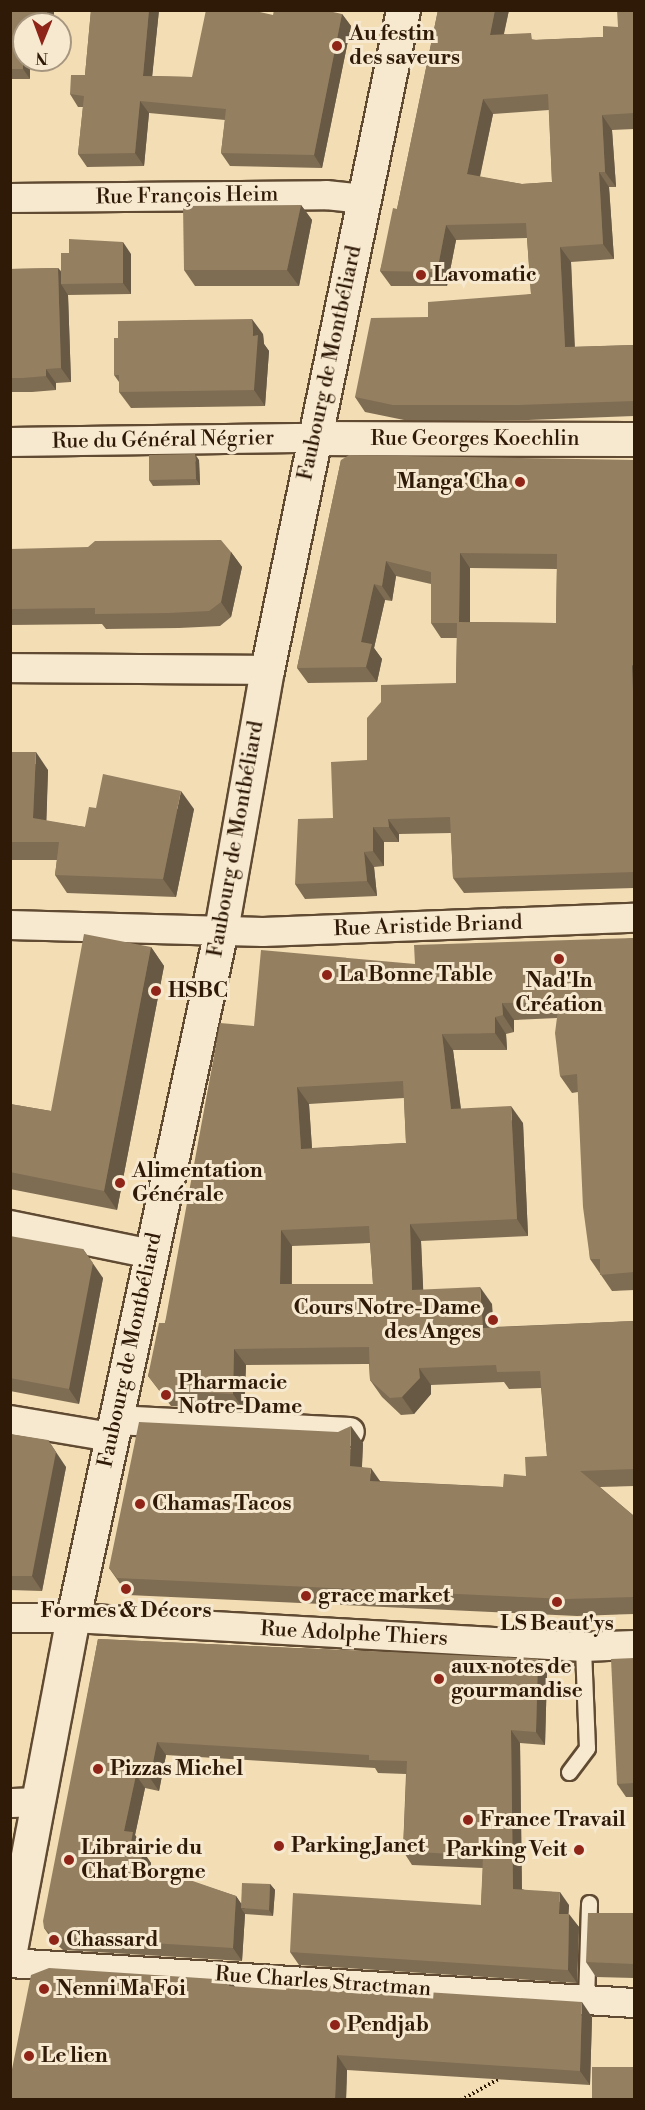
<!DOCTYPE html>
<meta charset="utf-8">
<style>
body{margin:0}
#map{position:relative;width:645px;height:2110px;overflow:hidden;background:#f2ddb5;font-family:"Libre Bodoni",serif}
div>[style]{position:absolute}
.path>*{height:4px;margin-top:-2px;transform-origin:0;background:repeating-linear-gradient(90deg,#2f1907 0 1.5px,transparent 0 4.5px)}
.roads{filter:drop-shadow(2px 0 #604a32) drop-shadow(-2px 0 #604a32) drop-shadow(0 2px #604a32) drop-shadow(0 -2px #604a32)}
.service>*{height:15px;margin:-7.5px;padding:0 7.5px;transform-origin:7.5px;border-radius:7.5px;background:#f7e9cf}
.minor>*{height:28px;margin:-14px;padding:0 14px;transform-origin:14px;border-radius:14px;background:#f7e9cf}
.tertiary>*{height:33px;margin:-16.5px;padding:0 16.5px;transform-origin:16.5px;border-radius:16.5px;background:#f7e9cf}
.secondary>*{height:33px;margin:-16.5px;padding:0 16.5px;transform-origin:16.5px;border-radius:16.5px;background:#f7e9cf}
.wall>*{inset:0;background:#7f6d53}
.shaded-wall>*{inset:0;background:#685944}
.building>*{inset:0;background:#947f61}
.dots>*{width:16px;height:16px;translate:-50% -50%;box-sizing:border-box;border:3px solid #f7e9cf;border-radius:50%}
span{translate:-50% -50%;white-space:nowrap;text-align:center;line-height:1.15;-webkit-text-stroke:6px #f7e9cf;paint-order:stroke}
.poi-label{font-size:21px;color:#2f1907;font-weight:700}
.left{translate:0 -50%;text-align:left}
.right{translate:-100% -50%;text-align:right}
.street-label{font-size:21px;color:#2f1907}
.frame{position:absolute;inset:0;border:12px solid #2f1907;pointer-events:none}
.north{position:absolute;left:12px;top:12px;width:60px;height:60px;box-sizing:border-box;background:#f7e9cf;border:2px solid #a7967f;border-radius:50%;rotate:181deg;font-size:16px;font-weight:700;line-height:24px;text-align:center;color:#2f1907}
.north::after{content:'';display:block;margin:auto;width:21px;height:27px;background:#8f2418;clip-path:polygon(50% 0,100% 100%,50% 72%,0 100%)}
</style>
<div id="map">
<div class="path">
<i style="left:461px;top:2100px;width:45px;rotate:-29.4deg"></i>
</div>
<div class="roads">
<div class="service">
<i style="left:569px;top:1772px;width:30px;rotate:-53deg"></i>
<i style="left:587px;top:1748px;width:101px;rotate:-92.3deg"></i>
<i style="left:586px;top:2000px;width:97px;rotate:-88.2deg"></i>
</div>
<div class="minor">
<i style="left:10px;top:198px;width:316px;rotate:-0.5deg"></i>
<i style="left:326px;top:195px;width:38px;rotate:6deg"></i>
<i style="left:10px;top:442px;width:305px;rotate:-0.8deg"></i>
<i style="left:10px;top:668px;width:257px;rotate:0.4deg"></i>
<i style="left:10px;top:925px;width:253px;rotate:1.6deg"></i>
<i style="left:263px;top:932px;width:371px;rotate:-2.2deg"></i>
<i style="left:10px;top:1225px;width:144px;rotate:11.6deg"></i>
<i style="left:10px;top:1420px;width:102px;rotate:9.6deg"></i>
<i style="left:115px;top:1420px;width:235px;rotate:2.9deg"></i>
<i style="left:10px;top:1618px;width:63px"></i>
<i style="left:73px;top:1618px;width:511px;rotate:3.25deg"></i>
<i style="left:583px;top:1647px;width:51px;rotate:-2.2deg"></i>
<i style="left:10px;top:1803px;width:30px;rotate:-2deg"></i>
<i style="left:10px;top:1963px;width:625px;rotate:3.67deg"></i>
</div>
<div class="tertiary">
<i style="left:315px;top:438px;width:319px;rotate:0.2deg"></i>
</div>
<div class="secondary">
<i style="left:10px;top:1950px;width:338px;rotate:-79.3deg"></i>
<i style="left:73px;top:1618px;width:704px;rotate:-77.86deg"></i>
<i style="left:221px;top:930px;width:264px;rotate:-80deg"></i>
<i style="left:267px;top:670px;width:674px;rotate:-78.36deg"></i>
</div>
</div>
<div class="wall">
<i style="clip-path:polygon(10px 10px,54px 10px,54px 24px,24px 24px,24px 60px,30px 79px,10px 79px)"></i>
<i style="clip-path:polygon(91px 10px,159px 10px,152px 76px,192px 77px,273px 15px,342px 14px,351px 26px,322px 168px,230px 166px,221px 153px,225px 120px,149px 113px,144px 166px,87px 167px,78px 154px,83px 107px,78px 107px,70px 94px,85px 75px)"></i>
<i style="clip-path:polygon(evenodd,438px 10px,509px 10px,504px 34px,536px 40px,603px 37px,618px 27px,634px 10px,634px 129px,612px 130px,616px 187px,609px 187px,614px 259px,571px 262px,575px 347px,634px 345px,634px 416px,528px 420px,404px 420px,365px 412px,355px 397px,428px 317px,531px 294px,527px 238px,456px 240px,447px 286px,391px 286px,380px 271px,397px 209px,438px 10px,549px 110px,552px 182px,522px 184px,480px 177px,493px 114px,549px 110px)"></i>
<i style="clip-path:polygon(301px 205px,312px 220px,299px 286px,195px 286px,184px 270px)"></i>
<i style="clip-path:polygon(131px 254px,131px 294px,68px 295px,71px 382px,56px 383px,56px 390px,32px 392px,10px 392px,10px 269px,58px 268px,61px 271px)"></i>
<i style="clip-path:polygon(263px 334px,264px 344px,269px 351px,265px 406px,131px 408px,119px 392px,119px 382px,114px 375px,118px 338px)"></i>
<i style="clip-path:polygon(199px 460px,200px 485px,153px 486px,149px 480px)"></i>
<i style="clip-path:polygon(evenodd,341px 460px,634px 460px,634px 888px,464px 893px,453px 878px,451px 833px,399px 834px,399px 842px,384px 842px,384px 866px,374px 867px,377px 896px,305px 899px,295px 884px,367px 760px,456px 683px,457px 638px,441px 638px,431px 623px,431px 584px,396px 576px,392px 601px,385px 600px,374px 648px,382px 659px,377px 682px,308px 683px,297px 668px,341px 460px,470px 568px,557px 569px,556px 623px,470px 622px,470px 568px)"></i>
<i style="clip-path:polygon(10px 549px,231px 552px,242px 567px,231px 617px,220px 626px,179px 628px,106px 629px,102px 624px,10px 625px)"></i>
<i style="clip-path:polygon(10px 752px,48px 770px,46px 821px,85px 827px,96px 808px,194px 809px,176px 897px,67px 893px,55px 875px,57px 860px,10px 860px)"></i>
<i style="clip-path:polygon(evenodd,634px 938px,634px 1290px,612px 1291px,590px 1259px,578px 1092px,572px 1093px,560px 1076px,557px 1018px,514px 1020px,514px 1032px,506px 1034px,507px 1050px,453px 1050px,461px 1109px,523px 1123px,528px 1236px,421px 1241px,423px 1290px,492px 1304px,493px 1327px,634px 1321px,634px 1486px,600px 1487px,634px 1516px,634px 1614px,577px 1616px,128px 1595px,109px 1568px,363px 1443px,362px 1467px,380px 1481px,503px 1487px,526px 1476px,547px 1456px,541px 1388px,509px 1389px,504px 1382px,431px 1385px,431px 1394px,414px 1414px,401px 1415px,382px 1397px,370px 1380px,369px 1364px,246px 1365px,244px 1410px,171px 1406px,148px 1376px,165px 1323px,254px 1026px,415px 964px,634px 938px,404px 1098px,406px 1143px,312px 1148px,309px 1104px,404px 1098px,634px 938px,370px 1243px,373px 1284px,292px 1284px,292px 1246px,370px 1243px)"></i>
<i style="clip-path:polygon(151px 947px,164px 966px,117px 1210px,10px 1189px,10px 1104px,51px 1111px)"></i>
<i style="clip-path:polygon(10px 1236px,103px 1278px,79px 1404px,10px 1391px)"></i>
<i style="clip-path:polygon(10px 1434px,66px 1467px,42px 1591px,10px 1590px)"></i>
<i style="clip-path:polygon(98px 1639px,538px 1659px,547px 1672px,545px 1745px,520px 1743px,522px 1889px,569px 1905px,568px 1914px,579px 1927px,577px 1983px,299px 1965px,290px 1952px,481px 1905px,483px 1868px,412px 1865px,403px 1851px,406px 1774px,378px 1773px,375px 1768px,166px 1755px,159px 1791px,145px 1788px,135px 1835px,142px 1845px,141px 1850px,151px 1863px,151px 1868px,236px 1896px,241px 1904px,270px 1884px,275px 1890px,273px 1916px,245px 1914px,242px 1961px,63px 1950px,53px 1941px,44px 1928px)"></i>
<i style="clip-path:polygon(634px 1658px,634px 1797px,626px 1797px,617px 1784px)"></i>
<i style="clip-path:polygon(634px 1913px,634px 1978px,596px 1977px,586px 1962px)"></i>
<i style="clip-path:polygon(230px 1980px,235px 1987px,592px 2017px,590px 2085px,347px 2070px,346px 2100px,10px 2100px)"></i>
</div>
<div class="shaded-wall">
<i style="clip-path:polygon(47px 10px,54px 10px,54px 24px,47px 24px)"></i>
<i style="clip-path:polygon(149px 10px,159px 10px,151px 88px,143px 76px)"></i>
<i style="clip-path:polygon(495px 10px,509px 10px,500px 50px,490px 35px)"></i>
<i style="clip-path:polygon(342px 14px,351px 26px,322px 168px,314px 155px)"></i>
<i style="clip-path:polygon(23px 43px,24px 45px,24px 60px,30px 60px,30px 79px,23px 69px)"></i>
<i style="clip-path:polygon(483px 99px,493px 114px,477px 189px,467px 174px)"></i>
<i style="clip-path:polygon(140px 101px,149px 113px,144px 166px,135px 153px)"></i>
<i style="clip-path:polygon(602px 115px,612px 130px,616px 187px,605px 172px)"></i>
<i style="clip-path:polygon(599px 172px,609px 187px,614px 259px,603px 244px)"></i>
<i style="clip-path:polygon(301px 205px,312px 220px,299px 286px,287px 270px)"></i>
<i style="clip-path:polygon(446px 225px,456px 240px,447px 286px,437px 272px)"></i>
<i style="clip-path:polygon(123px 242px,131px 254px,131px 294px,123px 283px)"></i>
<i style="clip-path:polygon(560px 247px,571px 262px,575px 362px,565px 347px)"></i>
<i style="clip-path:polygon(58px 268px,68px 282px,61px 284px,68px 295px,71px 382px,61px 368px)"></i>
<i style="clip-path:polygon(252px 319px,263px 334px,264px 344px,269px 351px,265px 406px,254px 390px)"></i>
<i style="clip-path:polygon(46px 369px,56px 383px,56px 390px,46px 376px)"></i>
<i style="clip-path:polygon(195px 454px,199px 460px,200px 485px,196px 479px)"></i>
<i style="clip-path:polygon(231px 552px,242px 567px,231px 617px,221px 602px)"></i>
<i style="clip-path:polygon(460px 553px,470px 568px,470px 637px,459px 622px)"></i>
<i style="clip-path:polygon(386px 561px,396px 576px,392px 601px,382px 586px)"></i>
<i style="clip-path:polygon(374px 584px,385px 600px,374px 648px,382px 659px,377px 682px,366px 667px,361px 642px)"></i>
<i style="clip-path:polygon(632px 665px,634px 669px,634px 718px)"></i>
<i style="clip-path:polygon(36px 752px,48px 770px,46px 836px,33px 818px)"></i>
<i style="clip-path:polygon(181px 791px,194px 809px,176px 897px,163px 879px)"></i>
<i style="clip-path:polygon(388px 819px,399px 834px,399px 842px,389px 827px)"></i>
<i style="clip-path:polygon(373px 827px,384px 842px,384px 866px,373px 851px)"></i>
<i style="clip-path:polygon(364px 852px,374px 867px,377px 896px,367px 881px)"></i>
<i style="clip-path:polygon(151px 947px,164px 966px,117px 1210px,104px 1191px)"></i>
<i style="clip-path:polygon(502px 1003px,514px 1020px,514px 1032px,503px 1015px)"></i>
<i style="clip-path:polygon(495px 1017px,506px 1034px,507px 1050px,495px 1033px)"></i>
<i style="clip-path:polygon(442px 1034px,453px 1050px,463px 1126px,451px 1109px)"></i>
<i style="clip-path:polygon(297px 1087px,309px 1104px,313px 1165px,301px 1149px)"></i>
<i style="clip-path:polygon(511px 1106px,523px 1123px,528px 1236px,517px 1219px)"></i>
<i style="clip-path:polygon(410px 1224px,421px 1241px,424px 1307px,412px 1290px)"></i>
<i style="clip-path:polygon(281px 1230px,292px 1246px,291px 1301px,280px 1284px)"></i>
<i style="clip-path:polygon(83px 1249px,103px 1278px,79px 1404px,69px 1389px)"></i>
<i style="clip-path:polygon(480px 1287px,492px 1304px,494px 1344px,483px 1328px)"></i>
<i style="clip-path:polygon(234px 1349px,246px 1365px,244px 1410px,233px 1394px)"></i>
<i style="clip-path:polygon(419px 1368px,431px 1385px,431px 1394px,414px 1414px,402px 1397px)"></i>
<i style="clip-path:polygon(351px 1426px,363px 1443px,361px 1483px,350px 1466px)"></i>
<i style="clip-path:polygon(48px 1440px,66px 1467px,42px 1591px,32px 1576px)"></i>
<i style="clip-path:polygon(371px 1468px,382px 1484px,370px 1481px)"></i>
<i style="clip-path:polygon(538px 1659px,547px 1672px,545px 1745px,536px 1732px)"></i>
<i style="clip-path:polygon(511px 1730px,520px 1743px,522px 1902px,513px 1889px)"></i>
<i style="clip-path:polygon(157px 1742px,166px 1755px,159px 1791px,150px 1778px)"></i>
<i style="clip-path:polygon(136px 1775px,145px 1788px,135px 1835px,142px 1845px,139px 1861px,130px 1848px,124px 1831px)"></i>
<i style="clip-path:polygon(142px 1850px,151px 1863px,150px 1881px,141px 1868px)"></i>
<i style="clip-path:polygon(270px 1884px,275px 1890px,273px 1916px,269px 1910px)"></i>
<i style="clip-path:polygon(560px 1892px,569px 1905px,568px 1927px,559px 1914px)"></i>
<i style="clip-path:polygon(236px 1896px,245px 1909px,241px 1908px,245px 1914px,242px 1961px,233px 1948px)"></i>
<i style="clip-path:polygon(569px 1914px,579px 1927px,577px 1983px,568px 1970px)"></i>
<i style="clip-path:polygon(230px 1980px,240px 1994px,229px 1986px)"></i>
<i style="clip-path:polygon(582px 2002px,592px 2017px,590px 2085px,580px 2071px)"></i>
<i style="clip-path:polygon(337px 2055px,347px 2070px,346px 2100px,335px 2100px)"></i>
</div>
<div class="building">
<i style="clip-path:polygon(10px 10px,47px 10px,47px 24px,24px 24px,24px 43px,23px 43px,23px 69px,10px 69px)"></i>
<i style="clip-path:polygon(91px 10px,149px 10px,143px 76px,192px 77px,206px 10px,251px 10px,273px 15px,274px 10px,324px 10px,342px 14px,314px 155px,221px 153px,226px 109px,140px 101px,135px 153px,78px 154px,84px 96px,70px 94px,71px 75px,85px 75px)"></i>
<i style="clip-path:polygon(evenodd,438px 10px,495px 10px,490px 35px,531px 33px,532px 40px,603px 37px,603px 26px,618px 27px,617px 10px,634px 10px,634px 113px,602px 115px,605px 172px,599px 172px,603px 244px,560px 247px,565px 347px,634px 345px,634px 401px,518px 405px,393px 405px,355px 397px,371px 318px,428px 317px,428px 302px,531px 294px,526px 223px,446px 225px,437px 272px,380px 271px,393px 208px,397px 209px,438px 10px,548px 94px,552px 182px,522px 184px,467px 174px,483px 99px,548px 94px)"></i>
<i style="clip-path:polygon(301px 205px,287px 270px,184px 270px,183px 206px)"></i>
<i style="clip-path:polygon(69px 239px,123px 242px,123px 283px,61px 284px,61px 253px,69px 253px)"></i>
<i style="clip-path:polygon(58px 268px,61px 368px,46px 369px,46px 376px,22px 378px,10px 378px,10px 269px)"></i>
<i style="clip-path:polygon(252px 319px,253px 336px,258px 335px,254px 390px,119px 392px,119px 375px,114px 375px,114px 338px,118px 338px,118px 321px)"></i>
<i style="clip-path:polygon(195px 454px,196px 479px,149px 480px,149px 455px)"></i>
<i style="clip-path:polygon(evenodd,349px 455px,634px 460px,634px 665px,632px 665px,634px 718px,634px 872px,453px 878px,450px 817px,388px 819px,389px 827px,373px 827px,373px 851px,364px 852px,367px 881px,295px 884px,298px 819px,333px 818px,331px 762px,367px 760px,367px 718px,381px 702px,381px 685px,456px 683px,457px 623px,431px 623px,431px 572px,386px 561px,382px 586px,374px 584px,361px 642px,372px 644px,366px 667px,297px 668px,341px 460px,349px 455px,460px 553px,557px 554px,556px 623px,459px 622px,460px 553px)"></i>
<i style="clip-path:polygon(221px 540px,231px 552px,221px 602px,209px 611px,168px 613px,95px 614px,95px 608px,10px 609px,10px 549px,88px 547px,95px 541px)"></i>
<i style="clip-path:polygon(10px 752px,36px 752px,33px 818px,85px 827px,89px 807px,96px 808px,103px 774px,181px 791px,163px 879px,55px 875px,59px 842px,10px 842px)"></i>
<i style="clip-path:polygon(84px 934px,151px 947px,104px 1191px,10px 1172px,10px 1104px,51px 1111px)"></i>
<i style="clip-path:polygon(evenodd,634px 938px,634px 1272px,600px 1275px,600px 1259px,590px 1259px,583px 1207px,577px 1074px,560px 1076px,555px 1033px,559px 1002px,502px 1003px,503px 1015px,495px 1017px,495px 1033px,442px 1034px,451px 1109px,511px 1106px,517px 1219px,410px 1224px,412px 1290px,480px 1287px,483px 1328px,634px 1321px,634px 1469px,580px 1471px,634px 1516px,634px 1597px,565px 1599px,117px 1578px,109px 1568px,139px 1422px,338px 1432px,351px 1426px,350px 1466px,371px 1468px,370px 1481px,503px 1487px,504px 1474px,526px 1476px,525px 1457px,547px 1456px,540px 1371px,497px 1372px,496px 1365px,419px 1368px,420px 1378px,402px 1397px,390px 1398px,370px 1380px,369px 1347px,234px 1349px,233px 1394px,159px 1390px,148px 1376px,159px 1323px,165px 1323px,220px 1023px,254px 1026px,261px 950px,415px 964px,414px 945px,634px 938px,403px 1081px,406px 1143px,301px 1149px,297px 1087px,403px 1081px,634px 938px,369px 1226px,373px 1284px,280px 1284px,281px 1230px,369px 1226px)"></i>
<i style="clip-path:polygon(10px 1236px,83px 1249px,93px 1263px,69px 1389px,10px 1378px)"></i>
<i style="clip-path:polygon(10px 1434px,48px 1440px,56px 1452px,32px 1576px,10px 1576px)"></i>
<i style="clip-path:polygon(98px 1639px,538px 1659px,536px 1732px,511px 1730px,513px 1889px,560px 1892px,559px 1914px,569px 1914px,568px 1970px,290px 1952px,293px 1893px,481px 1905px,483px 1856px,403px 1851px,407px 1761px,369px 1760px,369px 1755px,157px 1742px,150px 1778px,136px 1775px,124px 1831px,133px 1832px,130px 1848px,142px 1850px,141px 1868px,158px 1869px,236px 1896px,233px 1948px,54px 1937px,44px 1928px,43px 1921px)"></i>
<i style="clip-path:polygon(634px 1658px,634px 1783px,617px 1784px,611px 1659px)"></i>
<i style="clip-path:polygon(242px 1883px,270px 1884px,269px 1910px,241px 1908px)"></i>
<i style="clip-path:polygon(588px 1913px,634px 1913px,634px 1964px,586px 1962px)"></i>
<i style="clip-path:polygon(49px 1968px,230px 1980px,229px 1986px,286px 1990px,287px 1983px,582px 2002px,580px 2071px,337px 2055px,335px 2100px,10px 2100px,10px 2079px,31px 1975px)"></i>
<i style="clip-path:polygon(592px 2067px,634px 2067px,634px 2100px,592px 2100px)"></i>
</div>
<div class="dots">
<i style="left:337px;top:46px;background:#8f2418"></i>
<i style="left:421px;top:275px;background:#8f2418"></i>
<i style="left:520px;top:482px;background:#8f2418"></i>
<i style="left:559px;top:959px;background:#8f2418"></i>
<i style="left:327px;top:975px;background:#8f2418"></i>
<i style="left:156px;top:991px;background:#8f2418"></i>
<i style="left:120px;top:1183px;background:#8f2418"></i>
<i style="left:493px;top:1320px;background:#8f2418"></i>
<i style="left:166px;top:1395px;background:#8f2418"></i>
<i style="left:140px;top:1504px;background:#8f2418"></i>
<i style="left:126px;top:1589px;background:#8f2418"></i>
<i style="left:306px;top:1596px;background:#8f2418"></i>
<i style="left:557px;top:1602px;background:#8f2418"></i>
<i style="left:439px;top:1679px;background:#8f2418"></i>
<i style="left:98px;top:1769px;background:#8f2418"></i>
<i style="left:468px;top:1820px;background:#8f2418"></i>
<i style="left:279px;top:1846px;background:#8f2418"></i>
<i style="left:579px;top:1850px;background:#8f2418"></i>
<i style="left:69px;top:1860px;background:#8f2418"></i>
<i style="left:54px;top:1940px;background:#8f2418"></i>
<i style="left:44px;top:1989px;background:#8f2418"></i>
<i style="left:335px;top:2025px;background:#8f2418"></i>
<i style="left:29px;top:2056px;background:#8f2418"></i>
</div>
<div class="poi-label">
<span class="left" style="left:349px;top:46px">Au festin<br>des saveurs</span>
<span class="left" style="left:433px;top:275px">Lavomatic</span>
<span class="right" style="left:508px;top:482px">Manga'Cha</span>
<span class="left" style="left:339px;top:975px">La Bonne Table</span>
<span style="left:559px;top:993px">Nad'In<br>Création</span>
<span class="left" style="left:168px;top:991px">HSBC</span>
<span class="left" style="left:132px;top:1183px">Alimentation<br>Générale</span>
<span class="right" style="left:481px;top:1320px">Cours Notre-Dame<br>des Anges</span>
<span class="left" style="left:178px;top:1395px">Pharmacie<br>Notre-Dame</span>
<span class="left" style="left:152px;top:1504px">Chamas Tacos</span>
<span class="left" style="left:318px;top:1596px">grace market</span>
<span style="left:126px;top:1611px">Formes &amp; Décors</span>
<span style="left:557px;top:1624px">LS Beaut'ys</span>
<span class="left" style="left:451px;top:1679px">aux notes de<br>gourmandise</span>
<span class="left" style="left:110px;top:1769px">Pizzas Michel</span>
<span class="left" style="left:480px;top:1820px">France Travail</span>
<span class="left" style="left:291px;top:1846px">Parking Janet</span>
<span class="left" style="left:81px;top:1860px">Librairie du<br>Chat Borgne</span>
<span class="right" style="left:567px;top:1850px">Parking Veit</span>
<span class="left" style="left:66px;top:1940px">Chassard</span>
<span class="left" style="left:56px;top:1989px">Nenni Ma Foi</span>
<span class="left" style="left:347px;top:2025px">Pendjab</span>
<span class="left" style="left:41px;top:2056px">Le lien</span>
</div>
<div class="street-label">
<span style="left:187px;top:196px;rotate:-1deg">Rue François Heim</span>
<span style="left:330px;top:363px;rotate:-78deg">Faubourg de Montbéliard</span>
<span style="left:475px;top:439px">Rue Georges Koechlin</span>
<span style="left:163px;top:440px;rotate:-1deg">Rue du Général Négrier</span>
<span style="left:236px;top:839px;rotate:-80deg">Faubourg de Montbéliard</span>
<span style="left:428px;top:926px;rotate:-2deg">Rue Aristide Briand</span>
<span style="left:130px;top:1350px;rotate:-78deg">Faubourg de Montbéliard</span>
<span style="left:354px;top:1634px;rotate:3deg">Rue Adolphe Thiers</span>
<span style="left:323px;top:1982px;rotate:4deg">Rue Charles Stractman</span>
</div>
<div class="frame"></div>
<div class="north">N</div>
</div>
